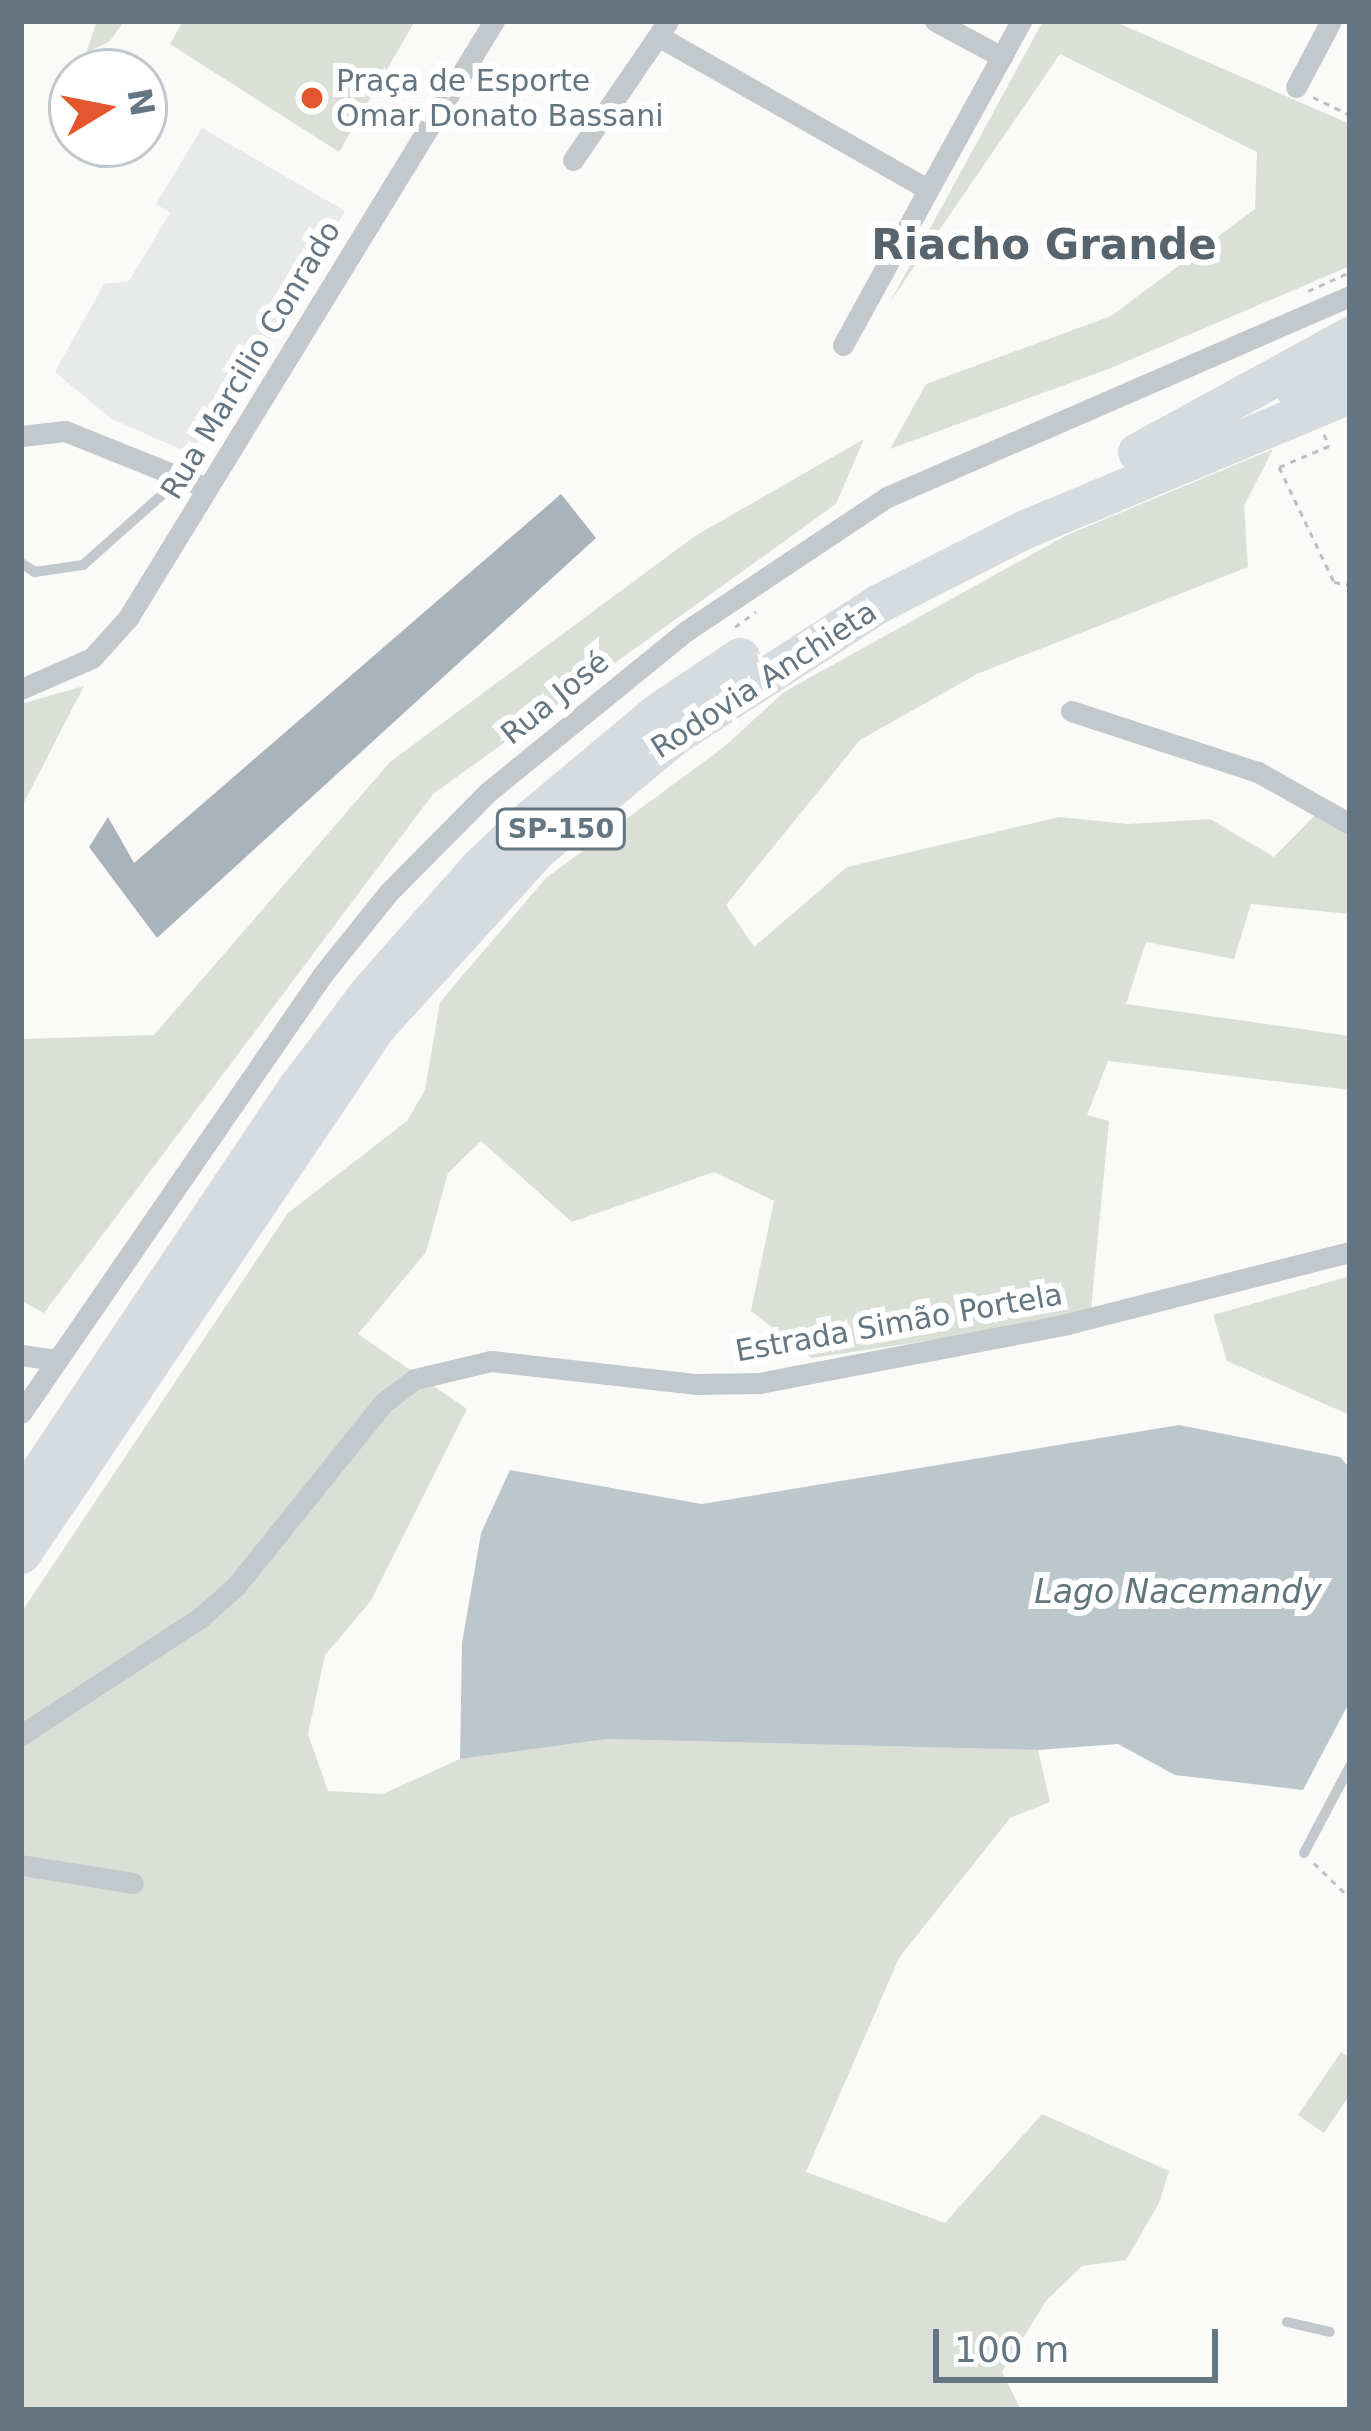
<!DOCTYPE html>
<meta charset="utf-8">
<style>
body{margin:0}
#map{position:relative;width:1371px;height:2431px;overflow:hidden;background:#fafaf8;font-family:"DejaVu Sans",sans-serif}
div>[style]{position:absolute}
.built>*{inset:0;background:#e8e9e9}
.green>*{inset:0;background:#dadfd7}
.water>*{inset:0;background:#bbc7cb}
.building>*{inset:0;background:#aab3b9}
.path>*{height:3px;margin-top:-1.5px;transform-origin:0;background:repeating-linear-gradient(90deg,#bbbfc2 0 6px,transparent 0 12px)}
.lane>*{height:10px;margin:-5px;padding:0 5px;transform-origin:5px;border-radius:5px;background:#c3c8cc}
.street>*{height:21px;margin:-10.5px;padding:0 10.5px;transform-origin:10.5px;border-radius:10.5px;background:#c3c8cc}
.highway>*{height:39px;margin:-19.5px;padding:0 19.5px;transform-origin:19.5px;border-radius:19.5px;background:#d6dbdf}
.dots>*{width:33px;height:33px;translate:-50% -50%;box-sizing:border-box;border:6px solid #fff;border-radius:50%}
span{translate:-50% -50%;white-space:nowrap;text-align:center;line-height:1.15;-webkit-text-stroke:12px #fff;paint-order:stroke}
.shield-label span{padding:3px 9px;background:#fff;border:3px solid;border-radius:9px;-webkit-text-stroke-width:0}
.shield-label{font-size:27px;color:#657683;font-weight:700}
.poi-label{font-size:30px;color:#657683}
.left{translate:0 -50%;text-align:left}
.street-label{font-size:30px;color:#657683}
.water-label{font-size:33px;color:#60757c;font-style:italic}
.district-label{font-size:42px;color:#57646e;font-weight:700}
.frame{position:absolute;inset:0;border:24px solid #657683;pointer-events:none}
.north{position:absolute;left:48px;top:48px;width:120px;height:120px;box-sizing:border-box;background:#fff;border:3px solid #c1c8cd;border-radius:50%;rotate:80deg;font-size:33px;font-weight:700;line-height:48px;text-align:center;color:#657683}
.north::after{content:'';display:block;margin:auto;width:42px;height:54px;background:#e4572e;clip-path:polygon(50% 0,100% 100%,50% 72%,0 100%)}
.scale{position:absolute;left:933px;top:2329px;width:285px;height:54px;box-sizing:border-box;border:6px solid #657683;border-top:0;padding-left:15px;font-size:36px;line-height:42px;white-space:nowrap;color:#657683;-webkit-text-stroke:9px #fff;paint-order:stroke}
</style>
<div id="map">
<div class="built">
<i style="clip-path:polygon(202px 128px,345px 211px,210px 437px,180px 449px,110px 418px,55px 372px,104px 284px,129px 281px,170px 213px,156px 204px)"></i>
</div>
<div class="green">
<i style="clip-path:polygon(97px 21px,124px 21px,110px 41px,86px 53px)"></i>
<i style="clip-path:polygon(183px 21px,415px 21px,339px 152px,170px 44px)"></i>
<i style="clip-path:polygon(1043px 21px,1113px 21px,1350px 124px,1350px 266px,1111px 368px,890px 449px,926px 384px,1111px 316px,1255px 209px,1257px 152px,1060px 54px,890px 302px)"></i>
<i style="clip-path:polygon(864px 439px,836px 504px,433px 794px,44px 1313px,21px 1301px,21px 1034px,22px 1039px,154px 1035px,390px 762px,695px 536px)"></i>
<i style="clip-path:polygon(1273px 449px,1244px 506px,1248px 567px,977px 674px,860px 740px,726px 905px,754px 947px,847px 867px,1059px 817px,1128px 824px,1210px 819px,1274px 857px,1316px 814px,1350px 834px,1350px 914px,1251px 904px,1234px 959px,1146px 942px,1126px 1004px,1350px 1036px,1350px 1090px,1108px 1061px,1087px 1115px,1109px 1121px,1091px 1310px,1053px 1322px,812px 1358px,751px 1311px,774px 1201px,714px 1172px,572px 1222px,481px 1141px,448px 1173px,426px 1252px,358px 1334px,467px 1409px,370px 1602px,325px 1655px,308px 1734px,328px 1791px,383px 1794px,460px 1759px,607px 1739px,1038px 1750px,1050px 1802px,1010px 1818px,899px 1958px,806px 2172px,945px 2223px,1042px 2114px,1169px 2171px,1159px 2203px,1126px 2260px,1082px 2266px,1046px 2301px,1002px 2372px,1021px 2410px,21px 2410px,21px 1613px,288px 1213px,407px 1121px,425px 1090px,440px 1002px,546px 878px,724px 747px,784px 692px,1065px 536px)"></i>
<i style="clip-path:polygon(84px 686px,21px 808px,21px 704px)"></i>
<i style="clip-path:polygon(1350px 1276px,1350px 1415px,1227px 1361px,1213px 1315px)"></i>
<i style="clip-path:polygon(1341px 2052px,1350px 2058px,1350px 2094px,1324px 2133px,1298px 2115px)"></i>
</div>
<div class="water">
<i style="clip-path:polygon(1179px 1425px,1340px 1457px,1350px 1468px,1350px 1701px,1303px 1790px,1175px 1775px,1118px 1744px,1038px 1750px,607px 1739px,460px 1759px,462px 1643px,481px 1533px,510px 1470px,702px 1504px)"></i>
</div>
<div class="building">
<i style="clip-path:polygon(561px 494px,596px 538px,157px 938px,89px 847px,108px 817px,134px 863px)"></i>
</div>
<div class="path">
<i style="left:1313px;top:97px;width:41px;rotate:25.9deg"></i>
<i style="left:1308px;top:291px;width:46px;rotate:-24.3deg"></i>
<i style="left:1324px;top:434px;width:13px;rotate:67deg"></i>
<i style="left:1329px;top:446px;width:54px;rotate:157.2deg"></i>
<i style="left:1279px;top:467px;width:127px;rotate:64.4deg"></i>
<i style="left:1334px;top:582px;width:16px;rotate:11deg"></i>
<i style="left:735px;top:627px;width:26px;rotate:-37deg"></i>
<i style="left:1314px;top:1863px;width:50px;rotate:44.2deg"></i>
</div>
<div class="lane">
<i style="left:21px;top:563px;width:17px;rotate:33deg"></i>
<i style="left:35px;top:572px;width:49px;rotate:-8.3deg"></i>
<i style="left:83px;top:565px;width:130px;rotate:-41.6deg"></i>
<i style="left:1304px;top:1853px;width:98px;rotate:-62.1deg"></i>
<i style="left:1287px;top:2322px;width:44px;rotate:13.1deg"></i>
</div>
<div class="street">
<i style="left:935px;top:21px;width:76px;rotate:28.2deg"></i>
<i style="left:658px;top:36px;width:308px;rotate:29.6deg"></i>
<i style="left:1296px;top:87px;width:75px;rotate:-62.1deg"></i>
<i style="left:573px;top:160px;width:168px;rotate:-55.6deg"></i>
<i style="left:843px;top:345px;width:370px;rotate:-61.2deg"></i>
<i style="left:21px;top:436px;width:44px;rotate:-6.5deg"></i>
<i style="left:65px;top:431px;width:153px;rotate:21.9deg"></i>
<i style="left:21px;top:689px;width:77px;rotate:-23.6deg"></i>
<i style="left:92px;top:658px;width:54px;rotate:-48deg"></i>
<i style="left:128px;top:618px;width:700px;rotate:-58.49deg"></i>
<i style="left:1071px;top:711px;width:197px;rotate:18.1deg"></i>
<i style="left:1258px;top:772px;width:106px;rotate:29.5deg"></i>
<i style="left:21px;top:1355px;width:36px;rotate:8deg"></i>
<i style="left:21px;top:1413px;width:533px;rotate:-55.47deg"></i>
<i style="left:323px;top:974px;width:105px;rotate:-51.2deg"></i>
<i style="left:389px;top:892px;width:141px;rotate:-45.3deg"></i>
<i style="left:488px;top:792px;width:255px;rotate:-39.1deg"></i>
<i style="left:686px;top:631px;width:242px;rotate:-33.7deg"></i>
<i style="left:887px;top:497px;width:505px;rotate:-23.47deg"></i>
<i style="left:21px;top:1735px;width:215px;rotate:-33.2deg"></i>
<i style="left:201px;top:1617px;width:47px;rotate:-41.5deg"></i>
<i style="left:236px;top:1586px;width:235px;rotate:-51.2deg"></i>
<i style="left:383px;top:1403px;width:40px;rotate:-37deg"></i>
<i style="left:415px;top:1379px;width:78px;rotate:-13.3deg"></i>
<i style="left:491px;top:1361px;width:207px;rotate:6.4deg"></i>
<i style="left:697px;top:1384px;width:62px;rotate:-0.9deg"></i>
<i style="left:759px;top:1383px;width:314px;rotate:-10.8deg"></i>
<i style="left:1067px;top:1324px;width:292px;rotate:-14.3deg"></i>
<i style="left:21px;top:1865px;width:113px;rotate:9.1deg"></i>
</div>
<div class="highway">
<i style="left:1294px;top:388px;width:61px;rotate:-23.2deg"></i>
<i style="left:1137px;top:452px;width:243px;rotate:-28.6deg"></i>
<i style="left:21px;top:1499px;width:497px;rotate:-56.2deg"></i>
<i style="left:298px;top:1086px;width:116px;rotate:-53deg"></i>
<i style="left:368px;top:993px;width:168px;rotate:-48.6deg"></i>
<i style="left:479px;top:867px;width:62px;rotate:-43.7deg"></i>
<i style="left:524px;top:824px;width:175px;rotate:-39.9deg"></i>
<i style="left:658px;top:712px;width:99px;rotate:-33.9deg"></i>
<i style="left:21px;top:1554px;width:635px;rotate:-56.03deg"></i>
<i style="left:376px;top:1027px;width:241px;rotate:-47.7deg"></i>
<i style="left:538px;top:849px;width:178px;rotate:-39.8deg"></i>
<i style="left:675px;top:735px;width:243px;rotate:-32.9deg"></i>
<i style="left:879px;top:603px;width:164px;rotate:-26.9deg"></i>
<i style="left:1025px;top:529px;width:352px;rotate:-22.6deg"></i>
</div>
<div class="dots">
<i style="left:312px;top:98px;background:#e4572e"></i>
</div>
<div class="shield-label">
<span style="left:561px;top:829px">SP-150</span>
</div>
<div class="poi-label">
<span class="left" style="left:336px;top:98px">Praça de Esporte<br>Omar Donato Bassani</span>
</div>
<div class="street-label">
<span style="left:251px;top:360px;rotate:-59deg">Rua Marcilio Conrado</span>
<span style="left:764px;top:680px;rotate:-33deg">Rodovia Anchieta</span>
<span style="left:555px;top:698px;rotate:-39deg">Rua José</span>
<span style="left:899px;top:1323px;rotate:-10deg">Estrada Simão Portela</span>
</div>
<div class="water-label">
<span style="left:1178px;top:1592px">Lago Nacemandy</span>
</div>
<div class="district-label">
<span style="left:1044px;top:245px">Riacho Grande</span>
</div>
<div class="frame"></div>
<div class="north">N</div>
<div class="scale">100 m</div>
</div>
